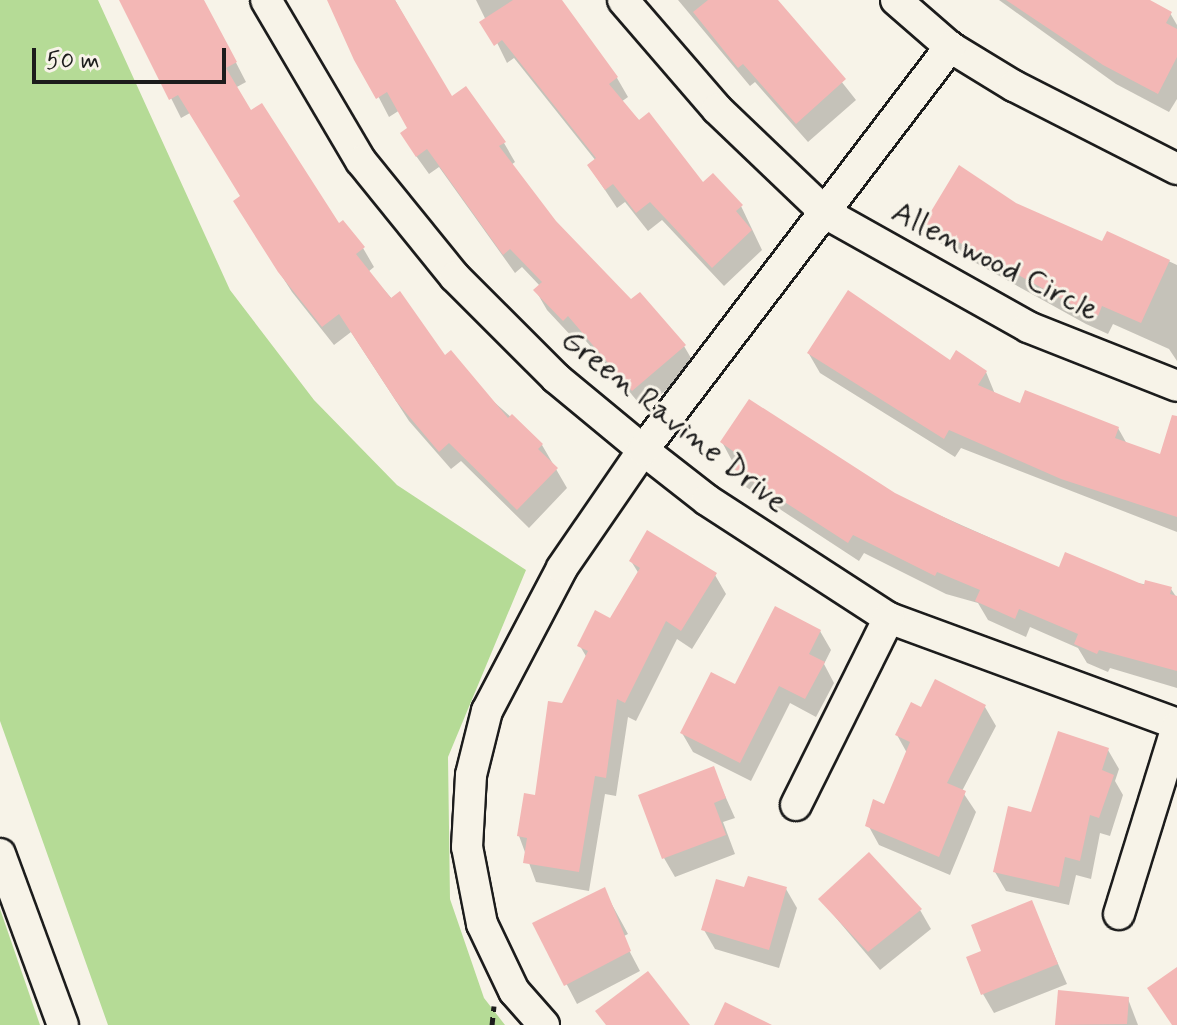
<!DOCTYPE html>
<style>
body{margin:0}
#map{position:relative;width:1177px;height:1025px;overflow:hidden;background:#f7f3e8;font-family:Mynerve,sans-serif}
div>[style]{position:absolute}
.green>*{inset:0;background:#b5db96}
.shadow>*{inset:0;background:#0003}
.building>*{inset:0;background:#f3b7b5}
.path>*{height:5px;margin-top:-2.5px;transform-origin:0;background:repeating-linear-gradient(90deg,#1c1c1c 0 8px,transparent 0 14px)}
.roads{filter:drop-shadow(2px 0 #1c1c1c) drop-shadow(-2px 0 #1c1c1c) drop-shadow(0 2px #1c1c1c) drop-shadow(0 -2px #1c1c1c)}
.minor>*{height:30px;margin:-15px;padding:0 15px;transform-origin:15px;border-radius:15px;background:#f7f3e8}
span{translate:-50% -50%;white-space:nowrap;text-align:center;line-height:1.15;-webkit-text-stroke:6px #f7f3e8;paint-order:stroke}
.street-label{font-size:32px;color:#1c1c1c}
.scale{position:absolute;left:32px;top:48px;width:194px;height:36px;box-sizing:border-box;border:4px solid #1c1c1c;border-top:0;padding-left:10px;font-size:24px;line-height:28px;white-space:nowrap;color:#1c1c1c;-webkit-text-stroke:6px #f7f3e8;paint-order:stroke}
</style>
<div id="map">
<div class="green">
<i style="clip-path:polygon(0 0,98px 0,230px 290px,314px 400px,397px 485px,526px 570px,448px 757px,450px 899px,484px 998px,505px 1025px,108px 1025px,0 721px)"></i>
<i style="clip-path:polygon(0 909px,40px 1025px,0 1025px)"></i>
</div>
<div class="shadow">
<i style="clip-path:polygon(122px 0,193px 0,215px 22px,246px 82px,235px 88px,250px 113px,339px 226px,363px 248px,374px 267px,368px 272px,445px 358px,542px 445px,567px 488px,529px 528px,461px 461px,451px 469px,409px 421px,351px 332px,334px 345px,292px 292px,246px 220px,242px 197px,190px 113px,181px 118px)"></i>
<i style="clip-path:polygon(328px 0,395px 0,451px 99px,504px 143px,515px 162px,511px 165px,554px 222px,631px 302px,684px 346px,695px 365px,644px 409px,580px 334px,574px 339px,547px 310px,536px 291px,540px 286px,522px 267px,515px 273px,439px 167px,429px 174px,414px 153px,410px 129px,400px 110px,389px 117px)"></i>
<i style="clip-path:polygon(476px 0,561px 0,617px 78px,628px 97px,621px 102px,703px 185px,741px 206px,762px 250px,724px 286px,662px 220px,648px 231px,625px 202px,617px 208px,589px 166px,596px 161px,514px 58px,507px 63px)"></i>
<i style="clip-path:polygon(678px 0,777px 0,856px 100px,808px 142px,755px 82px,750px 86px)"></i>
<i style="clip-path:polygon(999px 0,1144px 0,1170px 13px,1177px 25px,1177px 99px,1169px 112px,1116px 84px)"></i>
<i style="clip-path:polygon(1015px 205px,1103px 243px,1108px 233px,1177px 265px,1177px 361px,1169px 349px,1113px 324px,1108px 334px,1086px 324px,938px 242px,927px 223px)"></i>
<i style="clip-path:polygon(809px 354px,950px 363px,986px 372px,995px 394px,1021px 405px,1118px 428px,1127px 444px,1162px 456px,1177px 448px,1177px 532px,961px 448px,955px 457px,820px 373px)"></i>
<i style="clip-path:polygon(722px 442px,894px 495px,1060px 569px,1171px 589px,1177px 598px,1177px 688px,1110px 668px,1108px 672px,1087px 663px,1078px 648px,1030px 627px,1026px 637px,988px 620px,978px 603px,946px 594px,864px 553px,859px 561px,746px 487px)"></i>
<i style="clip-path:polygon(631px 561px,715px 575px,726px 594px,692px 649px,677px 639px,636px 721px,628px 717px,616px 796px,605px 794px,589px 891px,536px 882px,519px 836px,536px 797px,563px 705px,587px 658px,580px 646px,610px 620px,639px 574px)"></i>
<i style="clip-path:polygon(820px 631px,831px 650px,824px 664px,834px 683px,816px 717px,790px 703px,751px 781px,693px 752px,682px 733px,735px 687px)"></i>
<i style="clip-path:polygon(985px 707px,996px 726px,962px 791px,976px 812px,950px 875px,879px 845px,868px 825px,885px 806px,907px 753px,897px 735px,922px 710px)"></i>
<i style="clip-path:polygon(1108px 750px,1119px 769px,1115px 781px,1123px 795px,1110px 836px,1100px 833px,1091px 879px,1076px 875px,1069px 905px,1006px 891px,995px 872px,1032px 814px)"></i>
<i style="clip-path:polygon(713px 769px,735px 818px,723px 822px,735px 854px,675px 877px,664px 858px)"></i>
<i style="clip-path:polygon(786px 889px,797px 908px,779px 968px,715px 949px,704px 930px,746px 890px)"></i>
<i style="clip-path:polygon(604px 890px,628px 934px,622px 937px,640px 971px,577px 1004px,535px 924px)"></i>
<i style="clip-path:polygon(820px 899px,920px 910px,931px 929px,880px 970px)"></i>
<i style="clip-path:polygon(1031px 903px,1067px 984px,994px 1013px,983px 994px,984px 952px)"></i>
<i style="clip-path:polygon(1060px 993px,1128px 999px,1138px 1025px,1057px 1025px)"></i>
</div>
<div class="building">
<i style="clip-path:polygon(119px 0,204px 0,237px 62px,226px 68px,251px 110px,262px 103px,339px 223px,343px 220px,365px 247px,356px 254px,391px 298px,400px 291px,445px 355px,451px 350px,508px 418px,512px 414px,543px 444px,538px 449px,558px 468px,517px 510px,449px 443px,439px 452px,396px 401px,339px 314px,322px 327px,278px 272px,233px 201px,240px 196px,178px 95px,169px 100px)"></i>
<i style="clip-path:polygon(327px 0,395px 0,452px 96px,466px 86px,506px 142px,499px 146px,556px 221px,631px 299px,640px 292px,686px 345px,632px 391px,568px 316px,563px 321px,533px 290px,542px 282px,510px 249px,503px 255px,427px 149px,416px 157px,400px 133px,407px 128px,387px 92px,376px 99px,354px 60px)"></i>
<i style="clip-path:polygon(513px 0,562px 0,618px 77px,609px 84px,639px 120px,649px 112px,703px 182px,713px 173px,743px 205px,736px 211px,752px 230px,712px 268px,650px 202px,636px 213px,613px 184px,605px 190px,587px 165px,596px 158px,502px 40px,494px 46px,479px 22px)"></i>
<i style="clip-path:polygon(708px 0,778px 0,846px 79px,796px 124px,743px 64px,738px 68px,693px 12px)"></i>
<i style="clip-path:polygon(1006px 0,1150px 0,1172px 12px,1166px 23px,1177px 29px,1177px 57px,1158px 94px,1103px 65px)"></i>
<i style="clip-path:polygon(959px 165px,1016px 203px,1102px 241px,1107px 231px,1170px 260px,1141px 323px,1102px 306px,1098px 316px,1073px 305px,924px 223px)"></i>
<i style="clip-path:polygon(848px 290px,950px 360px,956px 350px,987px 371px,978px 385px,1020px 403px,1025px 390px,1119px 427px,1115px 438px,1160px 454px,1172px 415px,1177px 416px,1177px 517px,1061px 479px,949px 430px,944px 439px,807px 353px)"></i>
<i style="clip-path:polygon(749px 399px,895px 493px,960px 525px,1059px 567px,1065px 552px,1144px 585px,1145px 580px,1172px 587px,1170px 594px,1177px 596px,1177px 671px,1099px 650px,1097px 654px,1074px 644px,1078px 634px,1019px 609px,1015px 619px,975px 601px,980px 590px,937px 572px,935px 576px,853px 535px,848px 543px,732px 468px,740px 456px,720px 442px)"></i>
<i style="clip-path:polygon(647px 530px,717px 573px,681px 631px,666px 621px,625px 703px,617px 699px,606px 778px,595px 776px,579px 872px,523px 863px,527px 838px,517px 836px,524px 793px,535px 795px,548px 701px,562px 703px,588px 651px,577px 646px,595px 610px,610px 618px,640px 568px,629px 561px)"></i>
<i style="clip-path:polygon(775px 606px,821px 630px,809px 654px,825px 662px,805px 699px,779px 686px,740px 763px,680px 733px,711px 672px,735px 684px)"></i>
<i style="clip-path:polygon(935px 679px,986px 705px,947px 783px,966px 791px,939px 857px,865px 826px,873px 799px,884px 804px,910px 742px,895px 735px,911px 702px,921px 707px)"></i>
<i style="clip-path:polygon(1058px 731px,1109px 748px,1102px 770px,1114px 775px,1099px 818px,1090px 815px,1080px 861px,1065px 857px,1059px 887px,993px 872px,1008px 806px,1031px 812px)"></i>
<i style="clip-path:polygon(714px 766px,726px 798px,714px 803px,726px 835px,662px 859px,638px 795px)"></i>
<i style="clip-path:polygon(869px 852px,922px 909px,868px 952px,818px 899px)"></i>
<i style="clip-path:polygon(748px 876px,787px 887px,769px 950px,701px 930px,716px 879px,744px 887px)"></i>
<i style="clip-path:polygon(605px 887px,631px 951px,564px 986px,532px 923px)"></i>
<i style="clip-path:polygon(1032px 900px,1058px 964px,981px 995px,966px 957px,981px 951px,971px 925px)"></i>
<i style="clip-path:polygon(1177px 967px,1177px 1025px,1172px 1025px,1147px 988px)"></i>
<i style="clip-path:polygon(648px 971px,690px 1025px,606px 1025px,595px 1011px)"></i>
<i style="clip-path:polygon(1058px 990px,1129px 997px,1127px 1024px,1055px 1025px)"></i>
<i style="clip-path:polygon(725px 1002px,772px 1025px,714px 1025px)"></i>
</div>
<div class="path">
<i style="left:492px;top:1025px;width:19px;rotate:-84deg"></i>
</div>
<div class="roads">
<div class="minor">
<i style="left:266px;top:0;width:187px;rotate:59.5deg"></i>
<i style="left:361px;top:161px;width:149px;rotate:51deg"></i>
<i style="left:455px;top:277px;width:143px;rotate:45deg"></i>
<i style="left:556px;top:378px;width:113px;rotate:39.6deg"></i>
<i style="left:643px;top:450px;width:81px;rotate:38deg"></i>
<i style="left:707px;top:500px;width:217px;rotate:33deg"></i>
<i style="left:889px;top:618px;width:307px;rotate:20.2deg"></i>
<i style="left:623px;top:0;width:144px;rotate:49.2deg"></i>
<i style="left:717px;top:109px;width:152px;rotate:43.7deg"></i>
<i style="left:827px;top:214px;width:231px;rotate:29.3deg"></i>
<i style="left:1028px;top:327px;width:160px;rotate:21.6deg"></i>
<i style="left:896px;top:0;width:72px;rotate:41deg"></i>
<i style="left:950px;top:47px;width:75px;rotate:31.4deg"></i>
<i style="left:1014px;top:86px;width:183px;rotate:27deg"></i>
<i style="left:796px;top:805px;width:209px;rotate:-63.6deg"></i>
<i style="left:0;top:854px;width:182px;rotate:69.8deg"></i>
<i style="left:1119px;top:914px;width:196px;rotate:-72.8deg"></i>
<i style="left:544px;top:1025px;width:45px;rotate:-131.4deg"></i>
<i style="left:514px;top:991px;width:74px;rotate:-115.5deg"></i>
<i style="left:482px;top:924px;width:78px;rotate:-101deg"></i>
<i style="left:467px;top:847px;width:72px;rotate:-86.8deg"></i>
<i style="left:471px;top:775px;width:66px;rotate:-76deg"></i>
<i style="left:487px;top:711px;width:161px;rotate:-62.3deg"></i>
<i style="left:562px;top:568px;width:143px;rotate:-55.5deg"></i>
<i style="left:643px;top:450px;width:507px;rotate:-52.7deg"></i>
</div>
</div>
<div class="street-label">
<span style="left:995px;top:262px;rotate:27deg">Allenwood Circle</span>
<span style="left:674px;top:421px;rotate:38deg">Green Ravine Drive</span>
</div>
<div class="scale">50 m</div>
</div>
